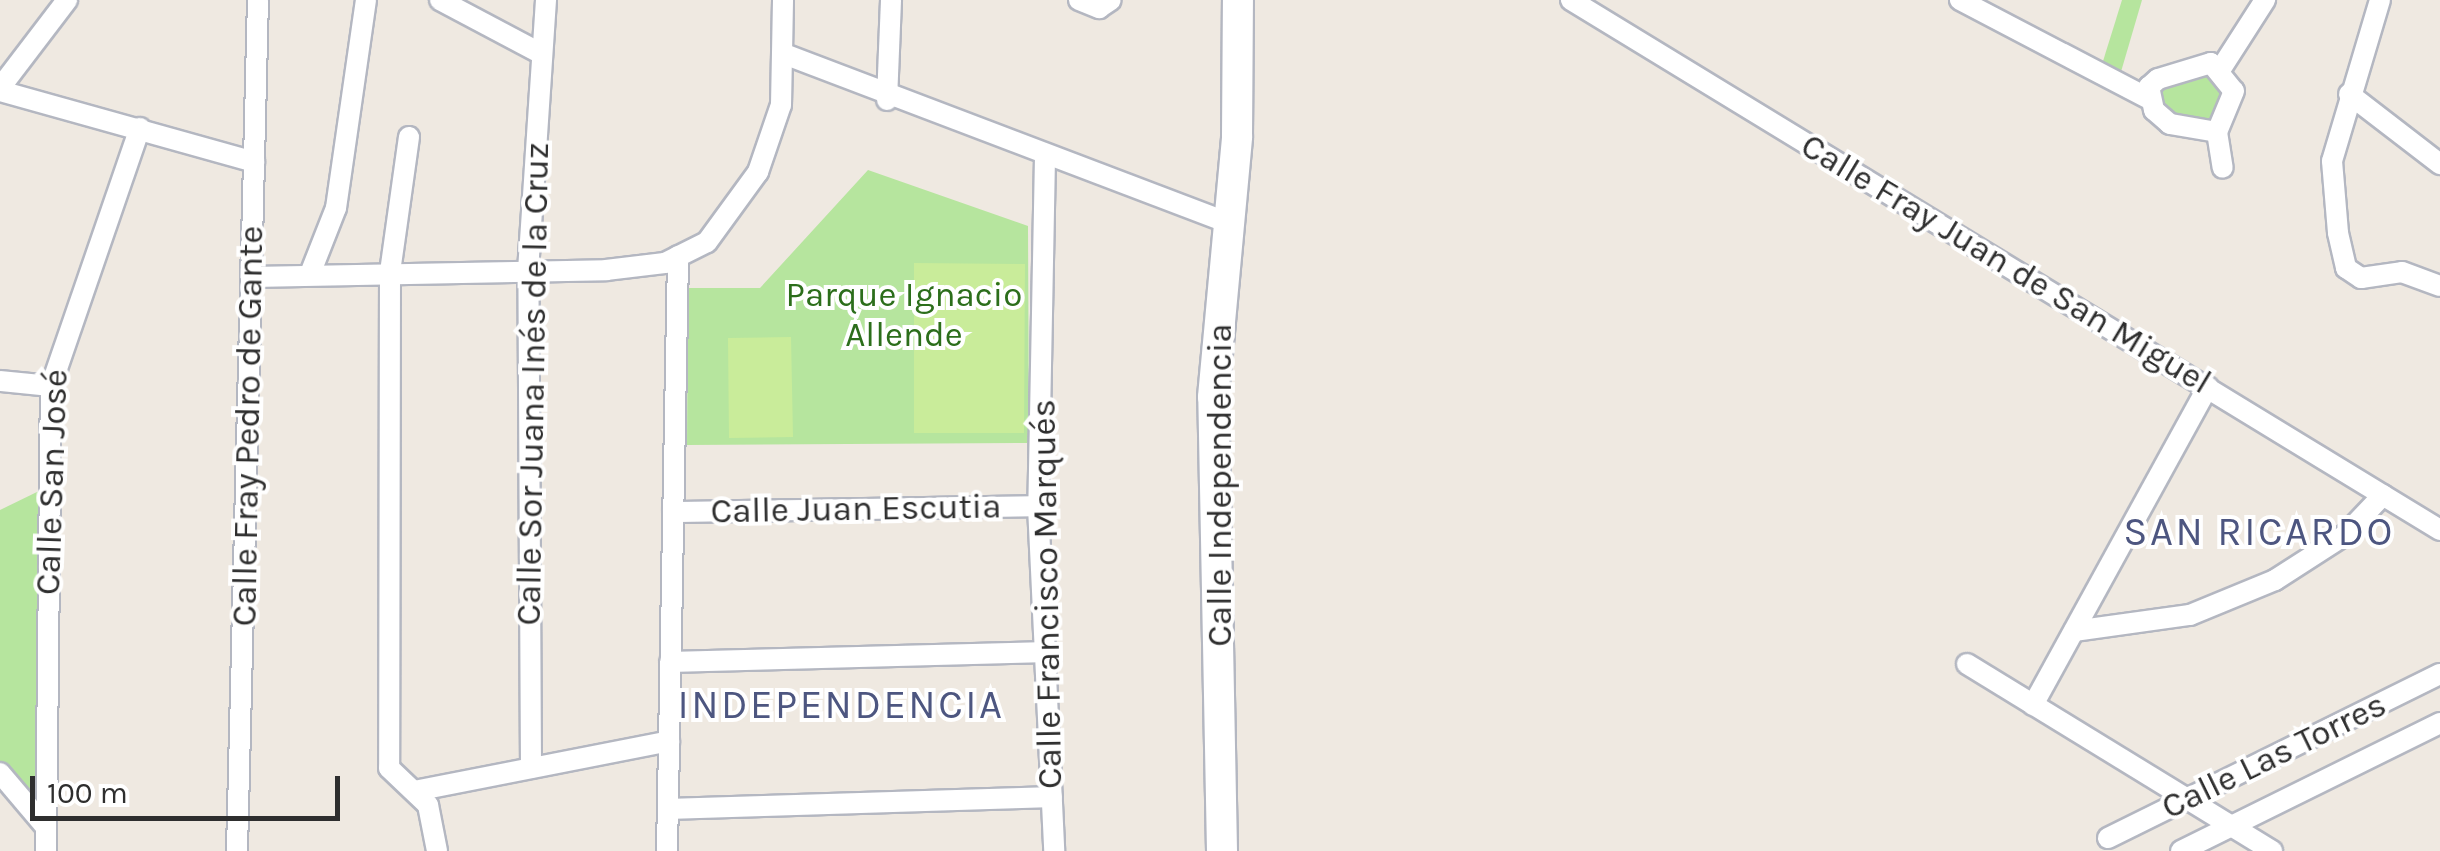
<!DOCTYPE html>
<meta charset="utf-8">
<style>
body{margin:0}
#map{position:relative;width:2440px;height:851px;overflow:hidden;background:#efe9e1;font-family:Karla,sans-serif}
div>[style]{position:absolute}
.green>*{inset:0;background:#b6e59e}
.pitch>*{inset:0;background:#c9ec9a}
.roads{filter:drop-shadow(2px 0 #b4b7c1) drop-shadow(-2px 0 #b4b7c1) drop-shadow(0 2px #b4b7c1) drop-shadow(0 -2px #b4b7c1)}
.street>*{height:20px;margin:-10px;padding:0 10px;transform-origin:10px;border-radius:10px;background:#fff}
.secondary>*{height:30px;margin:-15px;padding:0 15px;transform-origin:15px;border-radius:15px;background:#fff}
span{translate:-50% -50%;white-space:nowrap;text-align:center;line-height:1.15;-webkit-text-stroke:8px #fff;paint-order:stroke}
.street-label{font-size:35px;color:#2e2e2e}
.park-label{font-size:35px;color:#2c6e1b}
.quarter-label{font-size:40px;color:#4d5680;letter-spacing:2.5px}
.scale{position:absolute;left:30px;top:776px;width:310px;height:45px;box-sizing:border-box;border:5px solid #2e2e2e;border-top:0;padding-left:12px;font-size:30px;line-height:35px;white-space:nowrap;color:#2e2e2e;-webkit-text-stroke:8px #fff;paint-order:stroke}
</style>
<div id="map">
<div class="green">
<i style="clip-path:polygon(2122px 0,2142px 0,2118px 82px,2099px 74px)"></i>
<i style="clip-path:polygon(2222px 67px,2227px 122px,2170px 124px,2149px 87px)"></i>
<i style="clip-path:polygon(868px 170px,1028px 226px,1029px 443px,687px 445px,688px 288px,760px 288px)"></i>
<i style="clip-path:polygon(39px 491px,37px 806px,0 762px,0 510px)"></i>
</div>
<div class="pitch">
<i style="clip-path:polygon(914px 263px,1025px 264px,1024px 433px,914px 433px)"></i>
<i style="clip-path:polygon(791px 337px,793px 437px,729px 438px,728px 338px)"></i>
</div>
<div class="roads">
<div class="street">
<i style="left:440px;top:0;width:113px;rotate:27.9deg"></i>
<i style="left:1079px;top:0;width:22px;rotate:22deg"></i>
<i style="left:1099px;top:8px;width:14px;rotate:-34deg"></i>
<i style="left:1571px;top:0;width:1018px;rotate:31.38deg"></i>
<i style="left:1960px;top:0;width:213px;rotate:27.6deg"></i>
<i style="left:2380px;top:0;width:168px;rotate:106.6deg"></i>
<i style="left:2332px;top:161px;width:72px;rotate:85.2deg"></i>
<i style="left:2338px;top:233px;width:36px;rotate:77deg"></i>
<i style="left:2346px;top:268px;width:18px;rotate:34deg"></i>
<i style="left:2361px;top:278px;width:41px;rotate:-8.3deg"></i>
<i style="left:2402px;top:272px;width:40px;rotate:20.2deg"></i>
<i style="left:784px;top:54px;width:476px;rotate:20.8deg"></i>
<i style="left:2211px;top:63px;width:36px;rotate:51deg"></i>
<i style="left:2234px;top:91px;width:44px;rotate:112.5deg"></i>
<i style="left:2217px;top:132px;width:48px;rotate:-170.3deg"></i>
<i style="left:2170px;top:124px;width:21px;rotate:-139deg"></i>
<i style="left:2154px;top:110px;width:24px;rotate:-102deg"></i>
<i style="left:2149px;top:87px;width:12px;rotate:-42deg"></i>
<i style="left:2158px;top:79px;width:55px;rotate:-16.8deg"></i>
<i style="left:2222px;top:67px;width:80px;rotate:-57.3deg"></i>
<i style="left:0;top:88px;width:111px;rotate:-52.7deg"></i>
<i style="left:0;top:91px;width:264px;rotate:15.6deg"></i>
<i style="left:2349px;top:94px;width:115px;rotate:37.6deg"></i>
<i style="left:887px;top:100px;width:100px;rotate:-87.7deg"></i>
<i style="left:2217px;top:132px;width:36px;rotate:81deg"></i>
<i style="left:409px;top:137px;width:137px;rotate:98deg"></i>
<i style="left:390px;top:273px;width:495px;rotate:90.1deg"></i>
<i style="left:389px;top:768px;width:54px;rotate:43.5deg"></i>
<i style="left:428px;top:805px;width:47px;rotate:78.9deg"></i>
<i style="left:1045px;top:157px;width:349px;rotate:91.1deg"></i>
<i style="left:1038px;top:506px;width:345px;rotate:87.3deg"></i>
<i style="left:310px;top:274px;width:71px;rotate:-68.5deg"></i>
<i style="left:336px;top:208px;width:210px;rotate:-81.8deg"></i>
<i style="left:252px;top:277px;width:354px;rotate:-1.1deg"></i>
<i style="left:606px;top:270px;width:59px;rotate:-6.8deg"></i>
<i style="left:665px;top:263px;width:47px;rotate:-26.6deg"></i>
<i style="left:707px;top:242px;width:87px;rotate:-53.9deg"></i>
<i style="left:758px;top:172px;width:71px;rotate:-71.1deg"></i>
<i style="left:781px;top:105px;width:105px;rotate:-88.9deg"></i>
<i style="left:0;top:381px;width:51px;rotate:5.6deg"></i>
<i style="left:673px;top:512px;width:365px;rotate:-0.9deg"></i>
<i style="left:2074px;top:631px;width:117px;rotate:-7.9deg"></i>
<i style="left:2190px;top:615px;width:92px;rotate:-22.4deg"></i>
<i style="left:2275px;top:580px;width:83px;rotate:-32.7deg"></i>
<i style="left:2345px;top:535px;width:55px;rotate:-46.5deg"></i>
<i style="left:670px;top:662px;width:378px;rotate:-1.5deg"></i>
<i style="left:1967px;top:664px;width:358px;rotate:31.5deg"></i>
<i style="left:2033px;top:705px;width:363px;rotate:-61.2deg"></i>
<i style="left:531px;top:768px;width:497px;rotate:-90.3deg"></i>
<i style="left:528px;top:271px;width:272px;rotate:-86.2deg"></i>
<i style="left:0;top:773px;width:70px;rotate:49.7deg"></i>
<i style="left:415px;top:791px;width:259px;rotate:-11.1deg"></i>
<i style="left:669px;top:809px;width:383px;rotate:-1.8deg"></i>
<i style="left:2108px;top:838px;width:370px;rotate:-26.3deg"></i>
<i style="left:46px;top:851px;width:465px;rotate:-89.4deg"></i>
<i style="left:51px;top:386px;width:273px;rotate:-71deg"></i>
<i style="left:237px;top:851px;width:851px;rotate:-88.59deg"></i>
<i style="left:667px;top:851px;width:595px;rotate:-88.94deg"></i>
<i style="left:2181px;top:851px;width:289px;rotate:-26.3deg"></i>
</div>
<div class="secondary">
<i style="left:1222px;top:851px;width:454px;rotate:-91.1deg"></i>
<i style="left:1213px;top:397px;width:262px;rotate:-84.7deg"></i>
<i style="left:1237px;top:136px;width:136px;rotate:-89.6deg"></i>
</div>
</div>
<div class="street-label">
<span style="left:2006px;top:264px;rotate:31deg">Calle Fray Juan de San Miguel</span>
<span style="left:533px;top:384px;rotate:-89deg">Calle Sor Juana Inés de la Cruz</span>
<span style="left:248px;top:426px;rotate:-89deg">Calle Fray Pedro de Gante</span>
<span style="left:52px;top:482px;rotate:-88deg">Calle San José</span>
<span style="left:1220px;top:485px;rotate:-90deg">Calle Independencia</span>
<span style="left:856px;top:509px;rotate:-1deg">Calle Juan Escutia</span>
<span style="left:1047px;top:594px;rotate:-91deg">Calle Francisco Marqués</span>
<span style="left:2274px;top:756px;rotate:-26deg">Calle Las Torres</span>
</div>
<div class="park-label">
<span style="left:904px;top:315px">Parque Ignacio<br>Allende</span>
</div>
<div class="quarter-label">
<span style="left:2259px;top:532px">SAN RICARDO</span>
<span style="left:841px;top:705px">INDEPENDENCIA</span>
</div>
<div class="scale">100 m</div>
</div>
